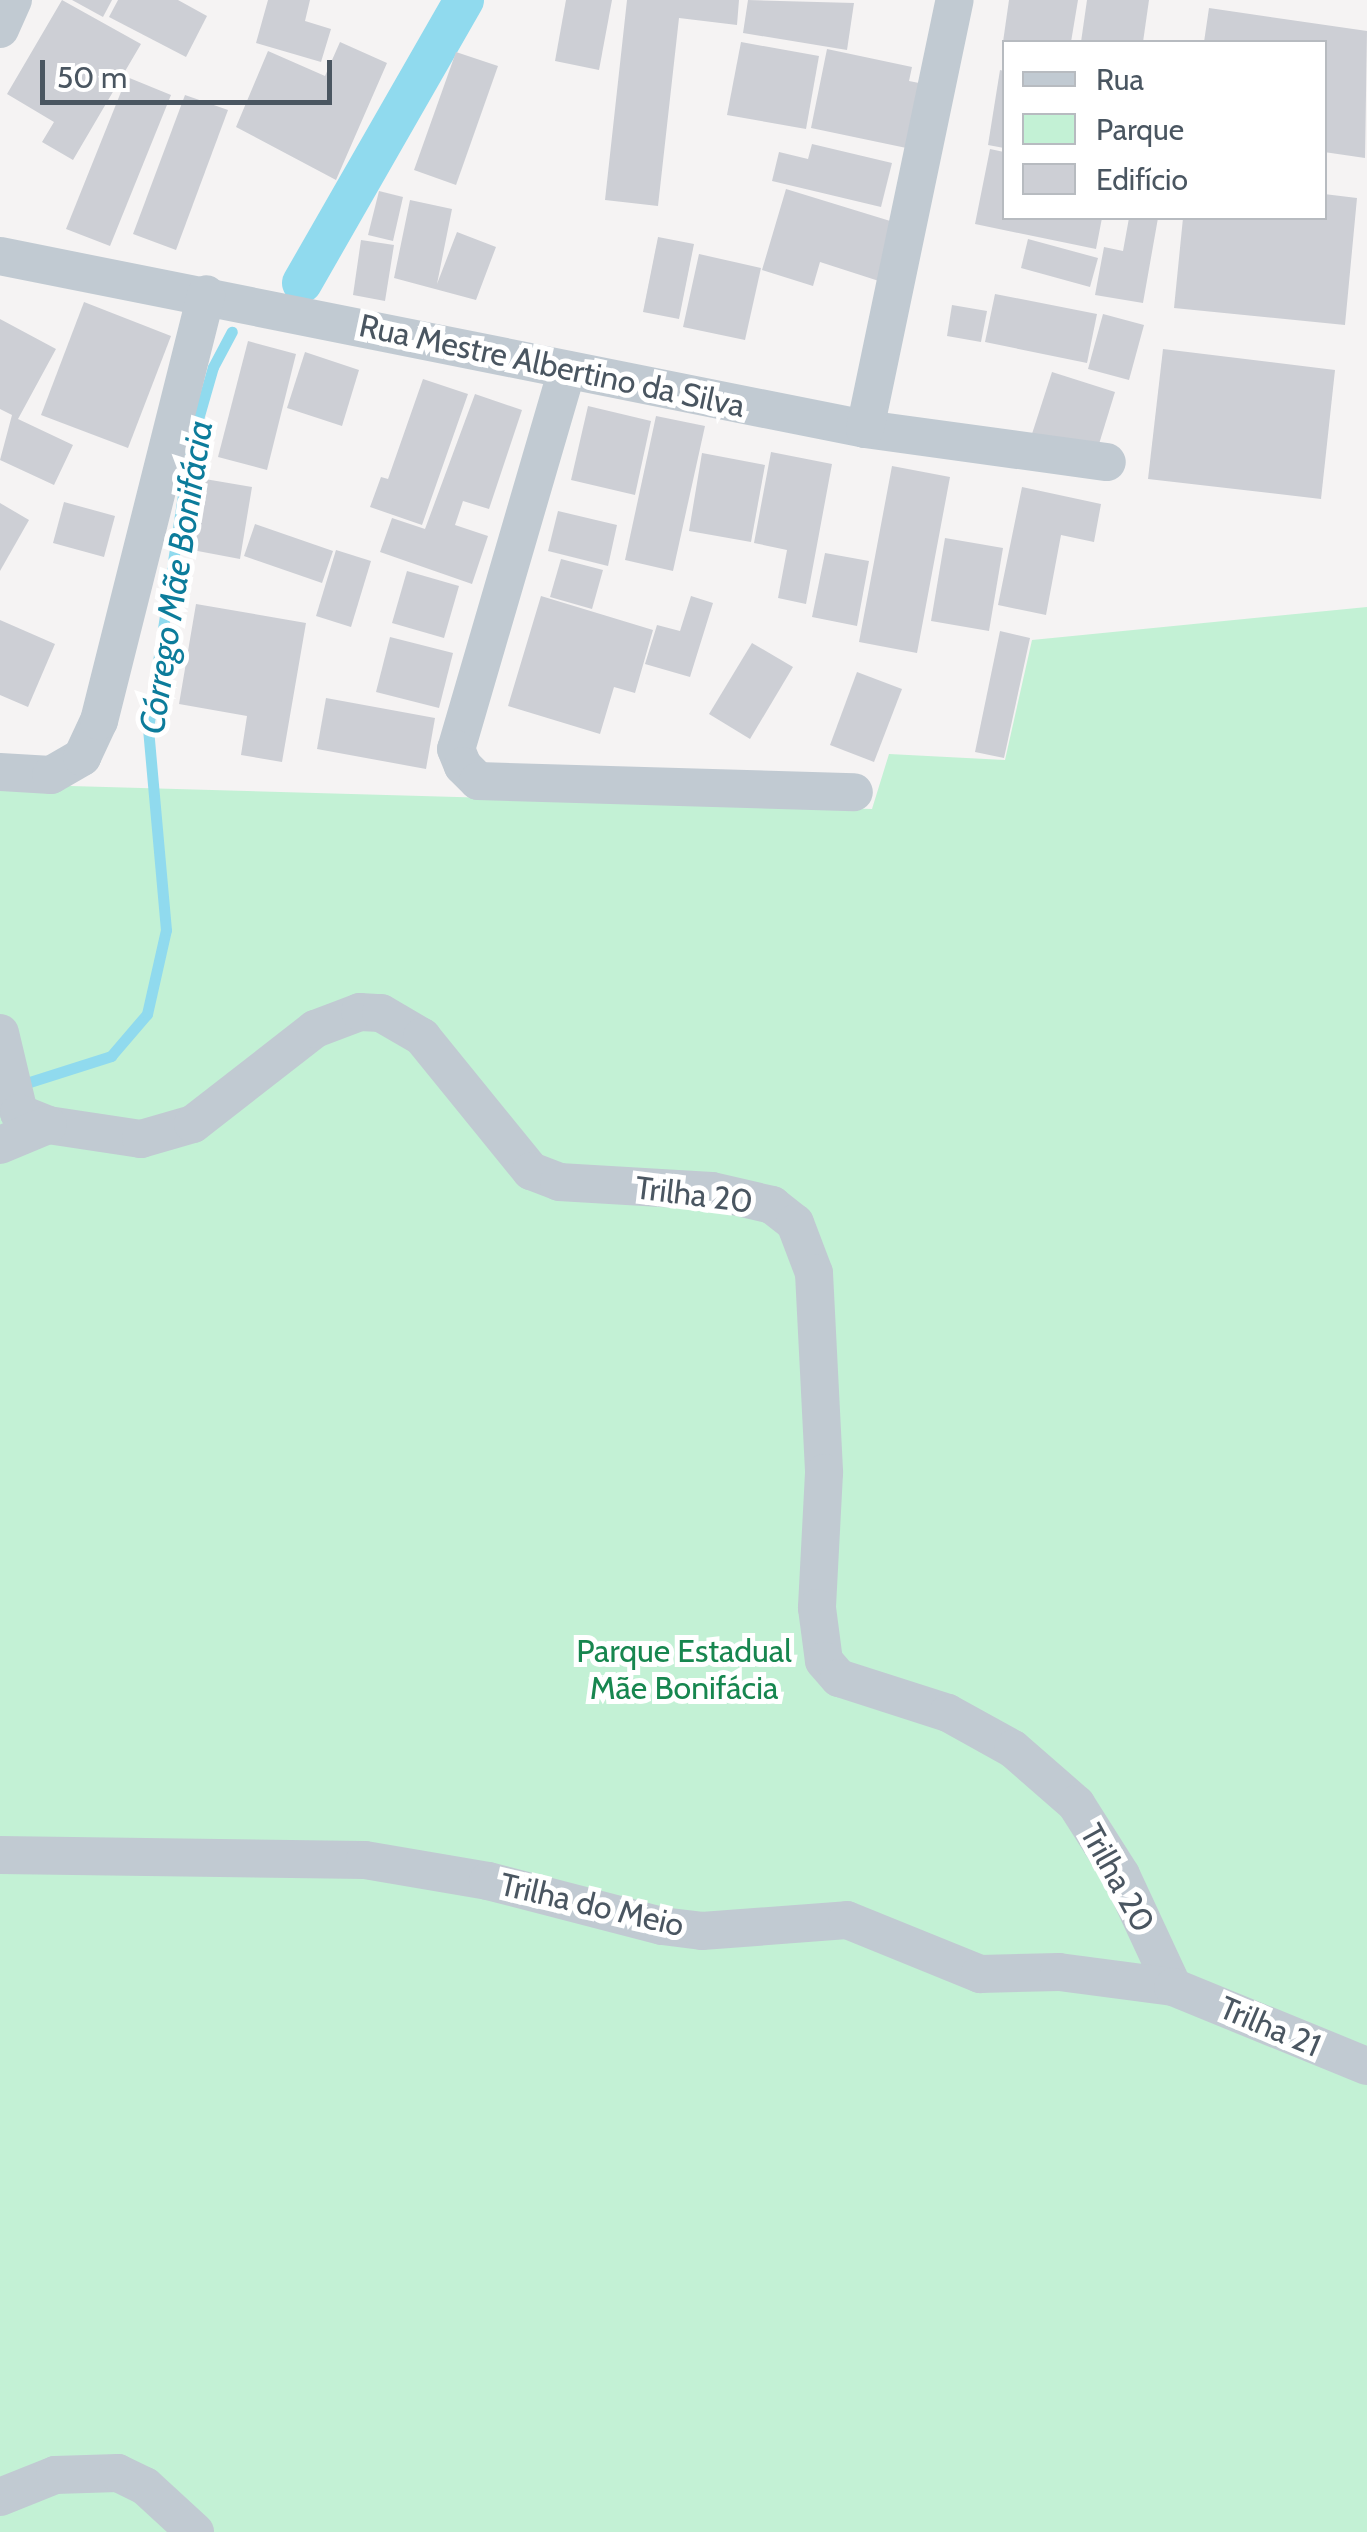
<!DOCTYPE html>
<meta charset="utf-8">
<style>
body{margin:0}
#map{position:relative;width:1367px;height:2532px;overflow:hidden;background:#f5f3f3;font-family:Cabin,sans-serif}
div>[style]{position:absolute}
.green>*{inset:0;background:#c3f1d5}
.stream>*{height:11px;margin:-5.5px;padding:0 5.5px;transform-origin:5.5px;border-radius:5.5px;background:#90daee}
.canal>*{height:40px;margin:-20px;padding:0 20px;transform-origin:20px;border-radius:20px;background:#90daee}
.building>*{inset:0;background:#cdcfd5}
.minor>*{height:38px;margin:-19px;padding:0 19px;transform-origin:19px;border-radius:19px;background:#c1cad2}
span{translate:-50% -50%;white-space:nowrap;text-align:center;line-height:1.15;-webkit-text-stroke:10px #fff;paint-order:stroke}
.street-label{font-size:32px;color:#4a5661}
.park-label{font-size:32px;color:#17864f}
.water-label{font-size:35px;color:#0c7c9b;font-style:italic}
.legend{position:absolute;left:1002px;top:40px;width:325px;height:180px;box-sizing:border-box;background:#fff;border:2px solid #b7bbc0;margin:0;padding:12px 18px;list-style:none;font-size:30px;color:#4a5661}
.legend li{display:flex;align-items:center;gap:20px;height:50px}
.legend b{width:50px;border:2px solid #b7bbc0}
.scale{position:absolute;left:40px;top:60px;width:292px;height:45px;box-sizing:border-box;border:5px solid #4a5661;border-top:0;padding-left:12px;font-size:30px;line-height:35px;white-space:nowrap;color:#4a5661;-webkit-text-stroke:8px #fff;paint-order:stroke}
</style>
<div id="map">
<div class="green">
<i style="clip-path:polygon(1367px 607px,1367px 2532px,0 2532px,0 784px,872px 809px,889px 754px,1005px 760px,1032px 640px)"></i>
</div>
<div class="stream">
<i style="left:17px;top:1086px;width:99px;rotate:-17.7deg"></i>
<i style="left:111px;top:1056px;width:55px;rotate:-49.4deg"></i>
<i style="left:147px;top:1014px;width:86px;rotate:-77.3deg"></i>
<i style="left:166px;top:930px;width:202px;rotate:-95.1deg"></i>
<i style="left:148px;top:729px;width:285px;rotate:-81.5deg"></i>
<i style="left:190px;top:447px;width:83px;rotate:-74deg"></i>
<i style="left:213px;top:367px;width:40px;rotate:-62deg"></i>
</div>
<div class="canal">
<i style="left:302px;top:283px;width:326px;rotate:-60.2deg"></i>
</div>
<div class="building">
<i style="clip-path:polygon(62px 0,141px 44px,73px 160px,42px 142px,54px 122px,7px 94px)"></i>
<i style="clip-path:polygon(72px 0,112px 0,103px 17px)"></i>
<i style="clip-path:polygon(118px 0,178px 0,207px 16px,186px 57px,109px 17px)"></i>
<i style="clip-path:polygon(268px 0,310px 0,305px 21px,331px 29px,321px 62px,256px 43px)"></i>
<i style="clip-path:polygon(566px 0,612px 0,599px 70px,555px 61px)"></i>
<i style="clip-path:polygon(627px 0,739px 0,737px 25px,679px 18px,658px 206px,605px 200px)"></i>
<i style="clip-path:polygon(748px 0,854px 3px,847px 50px,743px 33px)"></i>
<i style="clip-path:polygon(1009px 0,1078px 0,1071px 42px,1003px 42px)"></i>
<i style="clip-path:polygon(1087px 0,1149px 0,1143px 42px,1081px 42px)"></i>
<i style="clip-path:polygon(1209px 8px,1367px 31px,1365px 158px,1324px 152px,1324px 42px,1204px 42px)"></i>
<i style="clip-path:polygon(340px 42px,387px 63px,336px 180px,236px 127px,268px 51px,325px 76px)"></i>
<i style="clip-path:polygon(741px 42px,819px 56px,806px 129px,727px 115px)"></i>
<i style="clip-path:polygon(827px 49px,912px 67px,909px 81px,929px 85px,916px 150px,811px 128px)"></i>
<i style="clip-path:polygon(456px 52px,498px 66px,456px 185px,414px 170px)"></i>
<i style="clip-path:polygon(1000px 70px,1004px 71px,1004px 148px,988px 145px)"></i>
<i style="clip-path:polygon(127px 77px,171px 95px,110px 246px,66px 229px)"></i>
<i style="clip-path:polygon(185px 95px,228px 110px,176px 250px,133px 234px)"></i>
<i style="clip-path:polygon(812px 144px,892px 163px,881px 207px,772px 181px,779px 152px,808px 159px)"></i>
<i style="clip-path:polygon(990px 149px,1004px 152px,1004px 218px,1102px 218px,1096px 249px,975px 224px)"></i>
<i style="clip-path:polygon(786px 189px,900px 224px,882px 282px,820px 262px,813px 286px,762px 270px)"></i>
<i style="clip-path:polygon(379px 191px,403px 197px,393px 241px,368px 235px)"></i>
<i style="clip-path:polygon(1324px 194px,1357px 198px,1345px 325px,1174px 308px,1183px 218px,1324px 218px)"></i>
<i style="clip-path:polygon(410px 200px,452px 209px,437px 284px,457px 232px,496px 247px,476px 300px,394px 278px)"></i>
<i style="clip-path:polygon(1129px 218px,1158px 218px,1143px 303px,1095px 295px,1104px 247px,1123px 251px)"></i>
<i style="clip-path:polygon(658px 237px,694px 244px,679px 319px,643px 312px)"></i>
<i style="clip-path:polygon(1028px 239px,1098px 258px,1090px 287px,1021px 268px)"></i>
<i style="clip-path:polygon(361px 240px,394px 245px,385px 301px,353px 295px)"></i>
<i style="clip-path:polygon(699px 254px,761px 268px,745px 340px,683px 327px)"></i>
<i style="clip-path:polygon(995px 294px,1097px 314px,1087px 363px,985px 342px)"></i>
<i style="clip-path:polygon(84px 302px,171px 336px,128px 448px,41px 415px)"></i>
<i style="clip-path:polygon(952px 305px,987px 311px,981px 342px,947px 336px)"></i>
<i style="clip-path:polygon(1103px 314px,1144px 325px,1129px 380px,1088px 369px)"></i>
<i style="clip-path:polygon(0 319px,56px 349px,18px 419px,73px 445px,54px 485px,0 460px,12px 415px,0 409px)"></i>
<i style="clip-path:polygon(248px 341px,296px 354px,267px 470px,218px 457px)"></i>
<i style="clip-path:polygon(1163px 349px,1335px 370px,1321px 499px,1148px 479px)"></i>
<i style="clip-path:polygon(305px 352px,359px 370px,342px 426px,287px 408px)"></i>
<i style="clip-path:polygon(1052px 372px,1115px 392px,1095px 457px,1031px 437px)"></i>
<i style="clip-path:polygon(423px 379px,468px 394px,422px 525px,370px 507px,381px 477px,388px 479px)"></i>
<i style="clip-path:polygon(475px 394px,522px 410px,489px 509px,463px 501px,455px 525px,488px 536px,472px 584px,380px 552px,392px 518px,425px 529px)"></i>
<i style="clip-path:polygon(588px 406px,651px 421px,635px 495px,571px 480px)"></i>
<i style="clip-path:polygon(656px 416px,705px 426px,673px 571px,625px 560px)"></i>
<i style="clip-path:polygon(771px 452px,832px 464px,806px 604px,778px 598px,787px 550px,754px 543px)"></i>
<i style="clip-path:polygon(702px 453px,765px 465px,751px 542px,689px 531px)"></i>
<i style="clip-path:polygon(892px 466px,950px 477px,917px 653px,859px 642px)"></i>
<i style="clip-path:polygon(199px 478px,252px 487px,240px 559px,187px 549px)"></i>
<i style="clip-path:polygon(1022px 487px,1101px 504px,1094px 542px,1061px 535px,1046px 615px,998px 605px)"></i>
<i style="clip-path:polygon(64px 502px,115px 516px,104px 557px,53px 543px)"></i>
<i style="clip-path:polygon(0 503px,29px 520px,0 571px)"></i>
<i style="clip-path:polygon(558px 511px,617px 525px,608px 566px,548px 551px)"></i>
<i style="clip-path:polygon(255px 524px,333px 551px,322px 583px,244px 556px)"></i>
<i style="clip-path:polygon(945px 538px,1003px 548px,989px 631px,931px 621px)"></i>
<i style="clip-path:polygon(336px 550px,371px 561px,351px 627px,316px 616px)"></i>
<i style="clip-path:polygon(825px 553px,869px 561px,857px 626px,812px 617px)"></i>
<i style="clip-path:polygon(561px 559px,603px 570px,592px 609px,550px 597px)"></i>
<i style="clip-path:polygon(407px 571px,459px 586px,444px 638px,392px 623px)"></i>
<i style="clip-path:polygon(541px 596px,653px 630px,635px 693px,614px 687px,600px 734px,508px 706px)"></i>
<i style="clip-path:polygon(691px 596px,713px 603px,690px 677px,645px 664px,657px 625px,680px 631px)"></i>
<i style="clip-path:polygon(196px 604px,306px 623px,282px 762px,241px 755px,247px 716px,179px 704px)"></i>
<i style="clip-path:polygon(0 620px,55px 644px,28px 707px,0 695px)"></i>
<i style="clip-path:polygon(1000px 631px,1030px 638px,1004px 758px,975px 752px)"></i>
<i style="clip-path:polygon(390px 637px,453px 653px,439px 708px,376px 692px)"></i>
<i style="clip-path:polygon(752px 643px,793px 667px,750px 739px,709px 714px)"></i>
<i style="clip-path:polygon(857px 672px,902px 689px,874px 762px,830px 745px)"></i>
<i style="clip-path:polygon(326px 698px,435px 718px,426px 769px,317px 749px)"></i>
</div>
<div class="minor">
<i style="left:0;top:29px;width:32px;rotate:-66deg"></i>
<i style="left:0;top:256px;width:882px;rotate:11.31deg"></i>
<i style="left:865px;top:429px;width:244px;rotate:7.8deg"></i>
<i style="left:567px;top:370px;width:395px;rotate:106.3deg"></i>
<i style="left:456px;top:749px;width:18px;rotate:68deg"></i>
<i style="left:463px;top:766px;width:21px;rotate:45deg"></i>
<i style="left:478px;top:781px;width:376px;rotate:1.7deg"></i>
<i style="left:865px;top:429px;width:438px;rotate:-78.2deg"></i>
<i style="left:0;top:772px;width:51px;rotate:3.4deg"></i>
<i style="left:51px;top:775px;width:36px;rotate:-30deg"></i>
<i style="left:82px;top:757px;width:40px;rotate:-65deg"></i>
<i style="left:99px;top:721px;width:440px;rotate:-75.9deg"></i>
<i style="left:0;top:1033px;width:82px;rotate:76.6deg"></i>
<i style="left:19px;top:1113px;width:31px;rotate:22deg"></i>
<i style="left:48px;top:1125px;width:94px;rotate:8.6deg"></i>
<i style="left:141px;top:1139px;width:54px;rotate:-16.1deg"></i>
<i style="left:193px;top:1124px;width:155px;rotate:-37.9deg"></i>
<i style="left:315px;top:1029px;width:48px;rotate:-20.7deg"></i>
<i style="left:360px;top:1012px;width:21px;rotate:3deg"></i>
<i style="left:381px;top:1013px;width:48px;rotate:30.3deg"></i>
<i style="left:422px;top:1037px;width:173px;rotate:50.9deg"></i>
<i style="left:531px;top:1171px;width:30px;rotate:21deg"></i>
<i style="left:559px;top:1182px;width:153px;rotate:3.4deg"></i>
<i style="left:712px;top:1191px;width:62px;rotate:13.1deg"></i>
<i style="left:772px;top:1205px;width:29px;rotate:38deg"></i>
<i style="left:795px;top:1223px;width:53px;rotate:69.2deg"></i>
<i style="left:814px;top:1273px;width:200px;rotate:87.1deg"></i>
<i style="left:824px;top:1473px;width:135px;rotate:93deg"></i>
<i style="left:817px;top:1608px;width:53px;rotate:82.5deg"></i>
<i style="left:824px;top:1661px;width:23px;rotate:49deg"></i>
<i style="left:839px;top:1678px;width:114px;rotate:17.8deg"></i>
<i style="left:948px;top:1713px;width:74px;rotate:29deg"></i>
<i style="left:1013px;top:1749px;width:84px;rotate:41.1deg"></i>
<i style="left:1076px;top:1804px;width:84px;rotate:57.6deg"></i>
<i style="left:1121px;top:1875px;width:123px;rotate:65.1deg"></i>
<i style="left:0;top:1145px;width:52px;rotate:-22.6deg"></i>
<i style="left:0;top:1855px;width:365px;rotate:0.8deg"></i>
<i style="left:365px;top:1860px;width:125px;rotate:9.7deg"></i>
<i style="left:488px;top:1881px;width:180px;rotate:14.5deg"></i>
<i style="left:662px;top:1926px;width:40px;rotate:7.1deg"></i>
<i style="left:702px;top:1931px;width:145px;rotate:-4.3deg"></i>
<i style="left:847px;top:1920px;width:144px;rotate:22.1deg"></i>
<i style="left:980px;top:1974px;width:79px;rotate:-1.5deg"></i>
<i style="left:1059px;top:1972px;width:115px;rotate:7.5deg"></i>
<i style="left:1173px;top:1987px;width:209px;rotate:22.2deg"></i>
<i style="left:0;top:2497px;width:59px;rotate:-21.8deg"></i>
<i style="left:55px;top:2475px;width:63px;rotate:-1.8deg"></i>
<i style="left:118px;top:2473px;width:30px;rotate:26deg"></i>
<i style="left:145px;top:2486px;width:68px;rotate:42.6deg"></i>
</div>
<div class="street-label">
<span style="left:552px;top:366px;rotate:12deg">Rua Mestre Albertino da Silva</span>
<span style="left:694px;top:1195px;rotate:7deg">Trilha 20</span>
<span style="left:1117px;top:1878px;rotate:61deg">Trilha 20</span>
<span style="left:592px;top:1905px;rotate:13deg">Trilha do Meio</span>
<span style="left:1270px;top:2027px;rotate:23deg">Trilha 21</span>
</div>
<div class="park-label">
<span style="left:684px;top:1670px">Parque Estadual<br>Mãe Bonifácia</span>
</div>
<div class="water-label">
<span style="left:176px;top:577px;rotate:-81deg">Córrego Mãe Bonifácia</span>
</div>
<ul class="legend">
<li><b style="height:12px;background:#c1cad2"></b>Rua</li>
<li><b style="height:28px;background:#c3f1d5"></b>Parque</li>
<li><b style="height:28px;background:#cdcfd5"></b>Edifício</li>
</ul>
<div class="scale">50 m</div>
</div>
